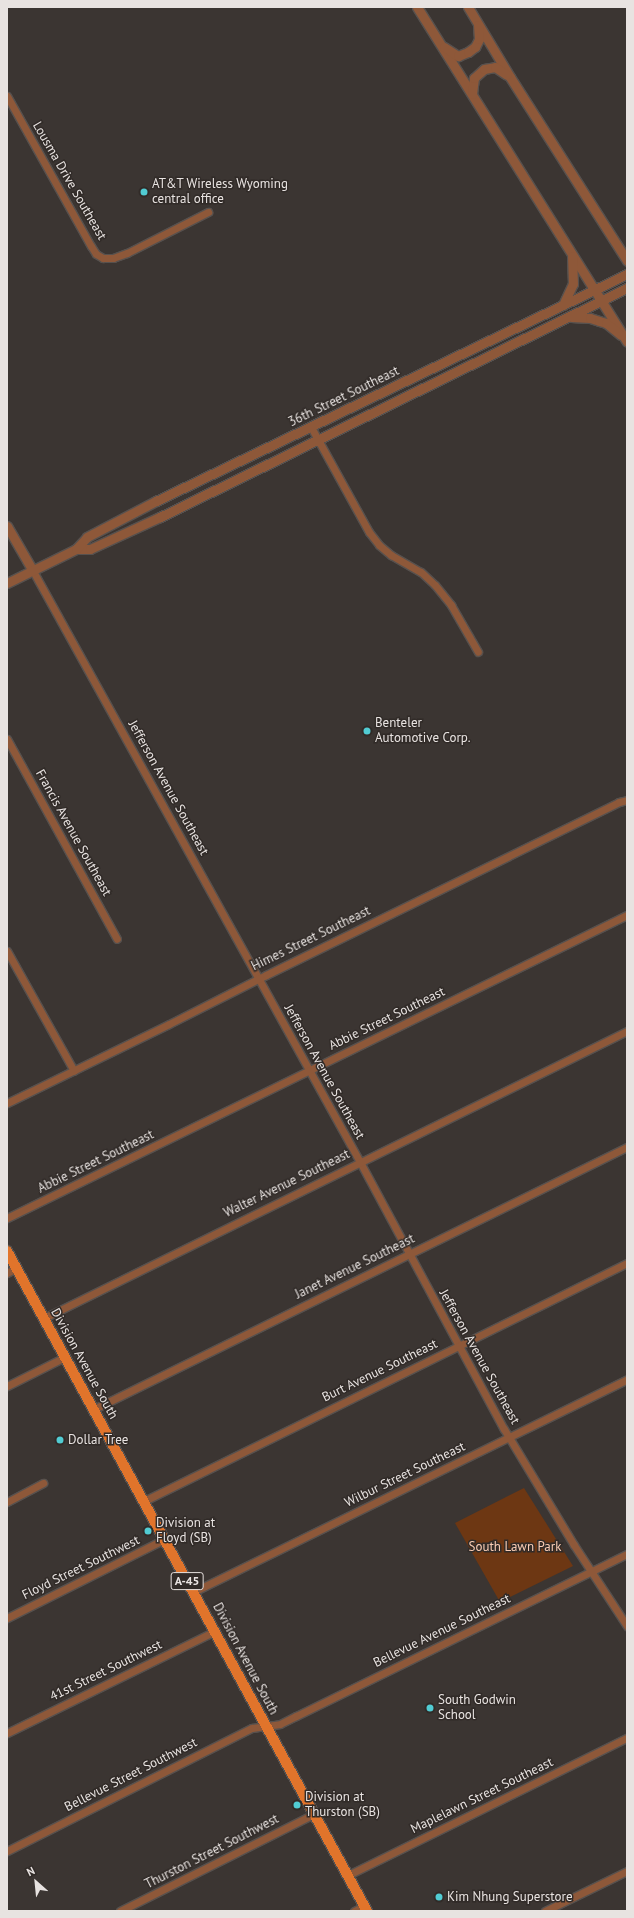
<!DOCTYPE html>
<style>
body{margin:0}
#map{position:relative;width:634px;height:1918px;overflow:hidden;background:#3b3532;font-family:"PT Sans",sans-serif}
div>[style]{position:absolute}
.green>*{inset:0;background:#6d3713}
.roads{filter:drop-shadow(1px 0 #57514e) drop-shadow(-1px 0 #57514e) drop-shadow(0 1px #57514e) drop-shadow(0 -1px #57514e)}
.minor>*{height:7px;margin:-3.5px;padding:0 3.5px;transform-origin:3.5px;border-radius:3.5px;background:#8e5839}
.tertiary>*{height:9px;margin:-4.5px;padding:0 4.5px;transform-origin:4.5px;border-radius:4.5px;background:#8e5839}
.primary>*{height:10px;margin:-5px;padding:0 5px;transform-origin:5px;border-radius:5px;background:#e1742b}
.dots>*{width:11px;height:11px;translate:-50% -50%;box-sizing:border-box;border:2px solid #312b28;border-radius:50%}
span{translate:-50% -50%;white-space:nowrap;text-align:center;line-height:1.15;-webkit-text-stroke:3px #312b28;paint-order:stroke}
.shield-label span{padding:1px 3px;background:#312b28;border:1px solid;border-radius:3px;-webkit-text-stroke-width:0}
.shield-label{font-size:12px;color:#e8e3e1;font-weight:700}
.street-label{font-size:13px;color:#e8e3e1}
.poi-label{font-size:13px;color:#e8e3e1}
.left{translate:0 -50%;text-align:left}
.park-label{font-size:13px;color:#fbcdb4}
.frame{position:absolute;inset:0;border:8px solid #e8e3e1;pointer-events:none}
.north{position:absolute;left:16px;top:1862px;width:40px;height:40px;-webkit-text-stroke:3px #312b28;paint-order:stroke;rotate:333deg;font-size:11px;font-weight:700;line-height:16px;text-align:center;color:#e8e3e1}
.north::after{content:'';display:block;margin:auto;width:14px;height:18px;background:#e8e3e1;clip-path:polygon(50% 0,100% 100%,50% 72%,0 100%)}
</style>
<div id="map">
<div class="green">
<i style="clip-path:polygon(524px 1488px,573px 1566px,500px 1602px,455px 1523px)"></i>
</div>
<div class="roads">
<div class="minor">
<i style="left:7px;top:96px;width:172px;rotate:60.8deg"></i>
<i style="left:91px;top:246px;width:9px;rotate:58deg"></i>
<i style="left:96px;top:254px;width:8px;rotate:30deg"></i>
<i style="left:103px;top:258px;width:10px"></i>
<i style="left:113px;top:258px;width:15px;rotate:-20deg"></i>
<i style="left:127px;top:253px;width:91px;rotate:-26.8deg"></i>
<i style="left:311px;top:427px;width:120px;rotate:61.1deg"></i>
<i style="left:369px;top:532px;width:16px;rotate:52deg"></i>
<i style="left:379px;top:545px;width:16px;rotate:40deg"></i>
<i style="left:391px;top:555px;width:34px;rotate:30deg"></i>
<i style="left:421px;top:572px;width:19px;rotate:43deg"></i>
<i style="left:435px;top:585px;width:26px;rotate:51deg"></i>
<i style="left:451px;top:605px;width:54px;rotate:60.1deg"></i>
<i style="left:33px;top:571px;width:675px;rotate:61.04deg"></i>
<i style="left:360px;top:1162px;width:303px;rotate:61.7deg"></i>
<i style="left:504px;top:1429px;width:135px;rotate:58.9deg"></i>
<i style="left:574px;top:1545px;width:97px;rotate:56.8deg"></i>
<i style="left:7px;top:739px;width:228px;rotate:61.2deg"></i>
<i style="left:7px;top:951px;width:137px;rotate:60.8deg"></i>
<i style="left:7px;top:1103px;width:180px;rotate:-26deg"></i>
<i style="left:169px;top:1024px;width:109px;rotate:-26.8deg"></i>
<i style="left:266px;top:975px;width:393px;rotate:-26.1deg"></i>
<i style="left:619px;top:802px;width:8px;rotate:-14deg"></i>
<i style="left:7px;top:1218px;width:690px;rotate:-26.05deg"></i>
<i style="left:7px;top:1273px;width:10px;rotate:-29deg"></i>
<i style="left:44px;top:1318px;width:650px;rotate:-26.21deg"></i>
<i style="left:7px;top:1386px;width:65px;rotate:-26.6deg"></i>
<i style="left:94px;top:1409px;width:594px;rotate:-26.18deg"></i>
<i style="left:144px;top:1501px;width:538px;rotate:-26.23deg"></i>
<i style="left:7px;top:1502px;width:41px;rotate:-27.8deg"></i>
<i style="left:193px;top:1592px;width:483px;rotate:-26.1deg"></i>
<i style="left:7px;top:1618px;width:177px;rotate:-26.6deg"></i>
<i style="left:7px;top:1733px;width:232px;rotate:-26.1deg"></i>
<i style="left:7px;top:1851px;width:274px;rotate:-26.7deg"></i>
<i style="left:252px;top:1728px;width:28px;rotate:-8deg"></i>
<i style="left:280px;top:1724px;width:18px;rotate:-27deg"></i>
<i style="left:296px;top:1716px;width:369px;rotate:-26.1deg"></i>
<i style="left:348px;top:1875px;width:311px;rotate:-26.2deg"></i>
<i style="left:120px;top:1911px;width:217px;rotate:-26.6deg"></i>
<i style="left:354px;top:1911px;width:11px;rotate:-27deg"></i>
<i style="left:545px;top:1911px;width:91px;rotate:-26deg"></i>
</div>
<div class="tertiary">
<i style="left:417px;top:7px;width:395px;rotate:57.9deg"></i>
<i style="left:468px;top:7px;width:82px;rotate:59deg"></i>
<i style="left:510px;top:77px;width:218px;rotate:57.5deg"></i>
<i style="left:444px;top:47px;width:17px;rotate:33deg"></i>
<i style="left:458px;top:56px;width:11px;rotate:-22deg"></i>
<i style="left:468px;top:52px;width:9px;rotate:-36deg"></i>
<i style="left:475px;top:47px;width:9px;rotate:-63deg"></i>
<i style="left:479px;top:39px;width:14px;rotate:-94deg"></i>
<i style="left:472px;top:94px;width:16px;rotate:-83deg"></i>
<i style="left:474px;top:78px;width:13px;rotate:-42deg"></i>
<i style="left:484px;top:69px;width:11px;rotate:-10deg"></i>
<i style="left:495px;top:67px;width:14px;rotate:34deg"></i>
<i style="left:563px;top:305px;width:23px;rotate:-65deg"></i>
<i style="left:573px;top:284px;width:28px;rotate:-92deg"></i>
<i style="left:571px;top:317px;width:19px;rotate:3deg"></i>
<i style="left:590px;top:318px;width:9px;rotate:18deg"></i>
<i style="left:599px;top:321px;width:7px;rotate:16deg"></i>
<i style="left:606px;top:323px;width:19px;rotate:39deg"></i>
<i style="left:7px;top:526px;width:52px;rotate:60deg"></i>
<i style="left:76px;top:549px;width:14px"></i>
<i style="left:90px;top:549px;width:77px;rotate:-24.6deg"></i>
<i style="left:160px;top:517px;width:520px;rotate:-26.12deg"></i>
<i style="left:7px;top:583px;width:77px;rotate:-26.2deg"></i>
<i style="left:76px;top:549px;width:16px;rotate:-47deg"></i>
<i style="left:87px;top:537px;width:78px;rotate:-27.6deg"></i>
<i style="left:156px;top:501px;width:523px;rotate:-25.73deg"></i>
</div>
<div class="primary">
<i style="left:7px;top:1251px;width:752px;rotate:61.39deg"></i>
</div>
</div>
<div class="dots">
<i style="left:144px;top:192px;background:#51ccd3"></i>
<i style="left:367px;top:731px;background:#51ccd3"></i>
<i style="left:60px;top:1440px;background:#51ccd3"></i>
<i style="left:148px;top:1531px;background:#51ccd3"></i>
<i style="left:430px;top:1708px;background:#51ccd3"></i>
<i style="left:297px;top:1805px;background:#51ccd3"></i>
<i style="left:439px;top:1897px;background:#51ccd3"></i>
</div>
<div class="shield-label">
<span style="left:187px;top:1581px">A-45</span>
</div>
<div class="street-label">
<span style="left:69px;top:181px;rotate:60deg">Lousma Drive Southeast</span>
<span style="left:344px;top:397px;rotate:-26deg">36th Street Southeast</span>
<span style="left:168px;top:788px;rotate:61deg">Jefferson Avenue Southeast</span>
<span style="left:73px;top:833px;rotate:61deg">Francis Avenue Southeast</span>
<span style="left:311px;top:939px;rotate:-26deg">Himes Street Southeast</span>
<span style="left:387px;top:1019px;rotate:-26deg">Abbie Street Southeast</span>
<span style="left:324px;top:1072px;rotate:61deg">Jefferson Avenue Southeast</span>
<span style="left:96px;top:1162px;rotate:-26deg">Abbie Street Southeast</span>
<span style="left:287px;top:1184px;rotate:-26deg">Walter Avenue Southeast</span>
<span style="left:355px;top:1267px;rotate:-26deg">Janet Avenue Southeast</span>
<span style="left:479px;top:1357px;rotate:61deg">Jefferson Avenue Southeast</span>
<span style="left:84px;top:1364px;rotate:61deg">Division Avenue South</span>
<span style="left:380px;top:1371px;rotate:-26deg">Burt Avenue Southeast</span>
<span style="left:405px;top:1475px;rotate:-26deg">Wilbur Street Southeast</span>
<span style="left:81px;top:1568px;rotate:-26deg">Floyd Street Southwest</span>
<span style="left:442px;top:1631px;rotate:-26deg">Bellevue Avenue Southeast</span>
<span style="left:245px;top:1659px;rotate:62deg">Division Avenue South</span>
<span style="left:106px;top:1671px;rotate:-26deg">41st Street Southwest</span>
<span style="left:131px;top:1775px;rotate:-27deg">Bellevue Street Southwest</span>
<span style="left:482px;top:1796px;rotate:-26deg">Maplelawn Street Southeast</span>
<span style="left:212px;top:1852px;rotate:-27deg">Thurston Street Southwest</span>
</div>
<div class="poi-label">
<span class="left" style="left:152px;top:192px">AT&amp;T Wireless Wyoming<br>central office</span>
<span class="left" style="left:375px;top:731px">Benteler<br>Automotive Corp.</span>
<span class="left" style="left:68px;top:1440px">Dollar Tree</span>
<span class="left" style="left:156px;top:1531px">Division at<br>Floyd (SB)</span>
<span class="left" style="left:438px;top:1708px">South Godwin<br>School</span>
<span class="left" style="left:305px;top:1805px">Division at<br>Thurston (SB)</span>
<span class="left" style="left:447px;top:1897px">Kim Nhung Superstore</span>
</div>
<div class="park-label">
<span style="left:515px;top:1547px">South Lawn Park</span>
</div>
<div class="frame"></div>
<div class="north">N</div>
</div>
